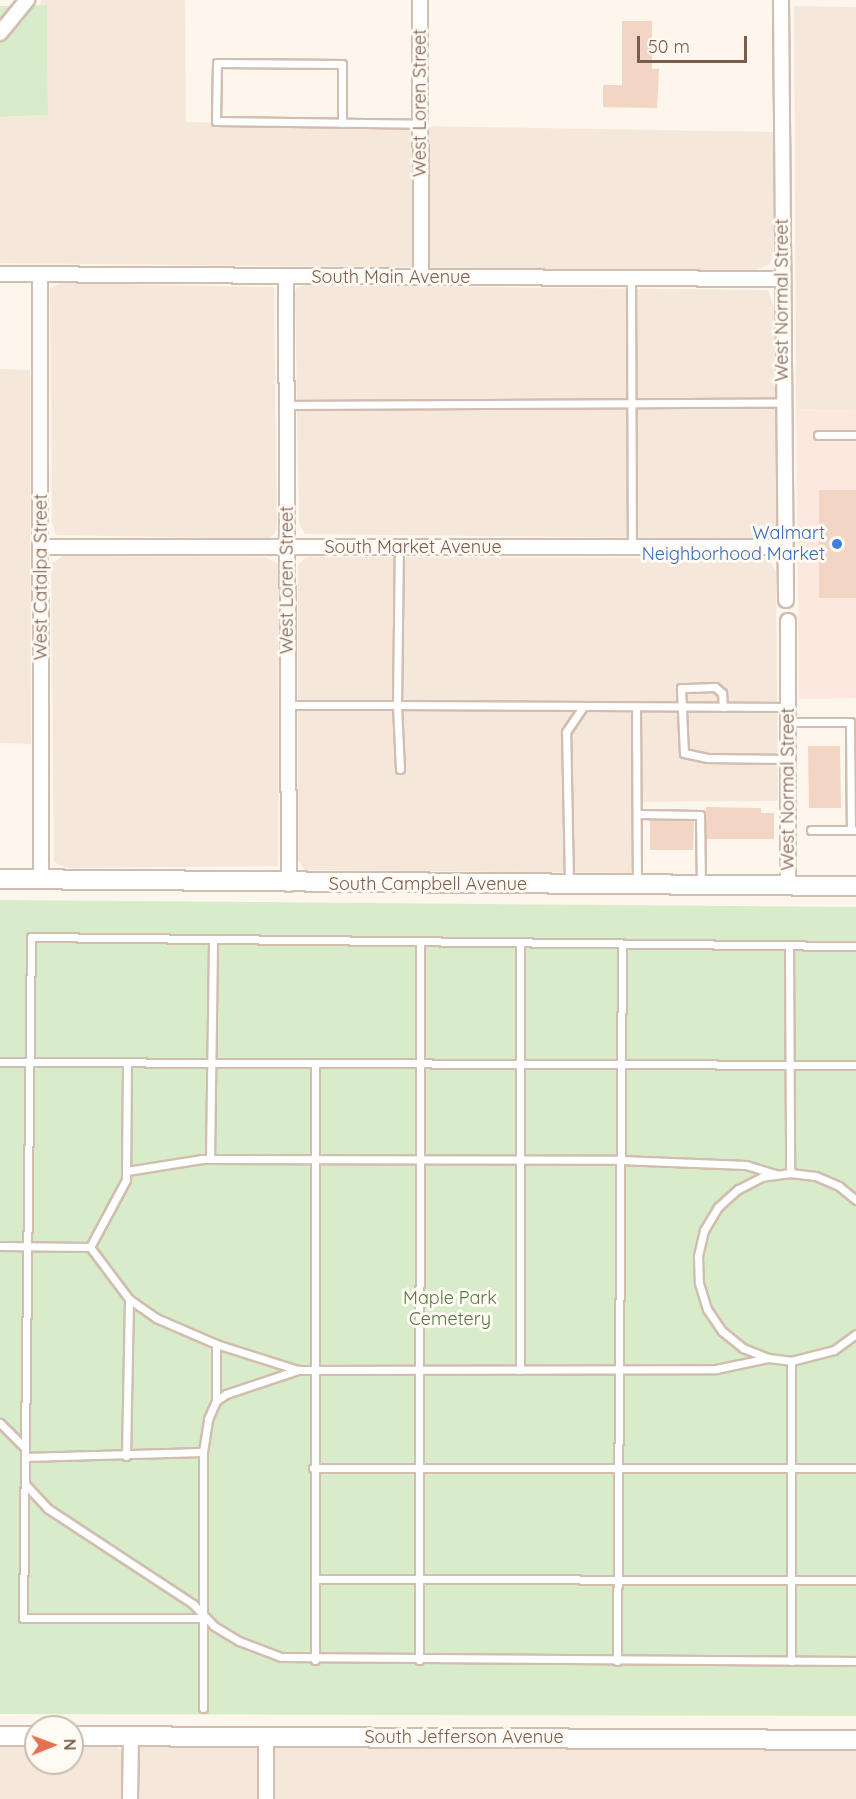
<!DOCTYPE html>
<style>
body{margin:0}
#map{position:relative;width:856px;height:1799px;overflow:hidden;background:#fdf6ec;font-family:Quicksand,sans-serif}
div>[style]{position:absolute}
.residential>*{inset:0;background:#f5e8da}
.commercial>*{inset:0;background:#fde8e0}
.green>*{inset:0;background:#d8ecc9}
.building>*{inset:0;background:#f3d5c3}
.roads{filter:drop-shadow(2px 0 #d1beb0) drop-shadow(-2px 0 #d1beb0) drop-shadow(0 2px #d1beb0) drop-shadow(0 -2px #d1beb0)}
.lane>*{height:7px;margin:-3.5px;padding:0 3.5px;transform-origin:3.5px;border-radius:3.5px;background:#fff}
.street>*{height:14px;margin:-7px;padding:0 7px;transform-origin:7px;border-radius:7px;background:#fff}
.secondary>*{height:18px;margin:-9px;padding:0 9px;transform-origin:9px;border-radius:9px;background:#fff}
.dots>*{width:16px;height:16px;translate:-50% -50%;box-sizing:border-box;border:3px solid #fffaf3;border-radius:50%}
span{translate:-50% -50%;white-space:nowrap;text-align:center;line-height:1.15;-webkit-text-stroke:6px #fffaf3;paint-order:stroke}
.street-label{font-size:18px;color:#7a5c4d}
.shop-label{font-size:18px;color:#366cbe}
.right{translate:-100% -50%;text-align:right}
.park-label{font-size:18px;color:#537a41}
.north{position:absolute;left:24px;top:1715px;width:60px;height:60px;box-sizing:border-box;background:#fffaf3;border:2px solid #cabbb1;border-radius:50%;rotate:89deg;font-size:16px;font-weight:700;line-height:24px;text-align:center;color:#7a5c4d}
.north::after{content:'';display:block;margin:auto;width:21px;height:27px;background:#e76f51;clip-path:polygon(50% 0,100% 100%,50% 72%,0 100%)}
.scale{position:absolute;left:637px;top:36px;width:110px;height:27px;box-sizing:border-box;border:3px solid #7a5c4d;border-top:0;padding-left:8px;font-size:18px;line-height:21px;white-space:nowrap;color:#7a5c4d;-webkit-text-stroke:4px #fffaf3;paint-order:stroke}
</style>
<div id="map">
<div class="residential">
<i style="clip-path:polygon(42px 0,185px 0,186px 122px,773px 132px,774px 256px,770px 264px,754px 271px,0 263px,0 117px,48px 115px,47px 6px,39px 5px)"></i>
<i style="clip-path:polygon(794px 6px,856px 7px,856px 411px,796px 409px)"></i>
<i style="clip-path:polygon(60px 283px,274px 287px,277px 529px,274px 535px,267px 539px,56px 535px,52px 523px,50px 289px)"></i>
<i style="clip-path:polygon(305px 285px,768px 290px,774px 308px,777px 528px,774px 534px,762px 539px,305px 534px,299px 523px,295px 291px,297px 287px)"></i>
<i style="clip-path:polygon(0 369px,30px 370px,31px 744px,0 743px)"></i>
<i style="clip-path:polygon(63px 556px,266px 557px,279px 565px,278px 866px,66px 868px,54px 862px,51px 564px)"></i>
<i style="clip-path:polygon(306px 557px,768px 558px,776px 572px,778px 801px,631px 802px,631px 873px,305px 870px,298px 861px,298px 565px)"></i>
<i style="clip-path:polygon(0 1745px,36px 1745px,36px 1763px,72px 1763px,72px 1745px,118px 1747px,123px 1753px,123px 1799px,0 1799px)"></i>
<i style="clip-path:polygon(145px 1745px,856px 1750px,856px 1799px,135px 1799px,135px 1750px)"></i>
</div>
<div class="commercial">
<i style="clip-path:polygon(796px 409px,856px 411px,856px 698px,799px 699px)"></i>
</div>
<div class="green">
<i style="clip-path:polygon(47px 5px,48px 115px,0 117px,0 6px)"></i>
<i style="clip-path:polygon(0 900px,856px 907px,856px 1716px,0 1714px)"></i>
</div>
<div class="building">
<i style="clip-path:polygon(622px 21px,652px 21px,652px 69px,659px 69px,657px 108px,603px 107px,603px 85px,622px 85px)"></i>
<i style="clip-path:polygon(819px 490px,856px 490px,856px 598px,819px 598px)"></i>
<i style="clip-path:polygon(808px 746px,840px 746px,841px 808px,809px 808px)"></i>
<i style="clip-path:polygon(706px 807px,761px 808px,761px 813px,774px 813px,774px 839px,706px 839px)"></i>
<i style="clip-path:polygon(650px 820px,694px 821px,693px 850px,650px 850px)"></i>
</div>
<div class="roads">
<div class="lane">
<i style="left:342px;top:123px;width:59px;rotate:-90deg"></i>
<i style="left:342px;top:64px;width:125px;rotate:-179.5deg"></i>
<i style="left:217px;top:63px;width:58px;rotate:91deg"></i>
<i style="left:216px;top:121px;width:205px;rotate:0.8deg"></i>
<i style="left:631px;top:278px;width:269px;rotate:89.8deg"></i>
<i style="left:286px;top:405px;width:497px;rotate:-0.3deg"></i>
<i style="left:818px;top:435px;width:38px"></i>
<i style="left:288px;top:705px;width:109px"></i>
<i style="left:397px;top:705px;width:158px;rotate:-89.3deg"></i>
<i style="left:723px;top:707px;width:14px;rotate:-94deg"></i>
<i style="left:722px;top:693px;width:9px;rotate:-139deg"></i>
<i style="left:715px;top:687px;width:34px;rotate:178deg"></i>
<i style="left:681px;top:688px;width:65px;rotate:87.4deg"></i>
<i style="left:684px;top:753px;width:24px;rotate:12deg"></i>
<i style="left:707px;top:758px;width:81px;rotate:0.7deg"></i>
<i style="left:636px;top:708px;width:175px;rotate:89.7deg"></i>
<i style="left:788px;top:722px;width:62px"></i>
<i style="left:850px;top:722px;width:108px;rotate:89.5deg"></i>
<i style="left:400px;top:769px;width:64px;rotate:-92.7deg"></i>
<i style="left:397px;top:705px;width:391px;rotate:0.3deg"></i>
<i style="left:637px;top:814px;width:63px;rotate:0.9deg"></i>
<i style="left:700px;top:815px;width:68px;rotate:89.2deg"></i>
<i style="left:811px;top:830px;width:45px"></i>
<i style="left:569px;top:882px;width:150px;rotate:-91.1deg"></i>
<i style="left:566px;top:732px;width:29px;rotate:-56deg"></i>
<i style="left:789px;top:945px;width:228px;rotate:89.7deg"></i>
<i style="left:0;top:1062px;width:856px;rotate:0.2deg"></i>
<i style="left:315px;top:1064px;width:596px;rotate:90deg"></i>
<i style="left:210px;top:1159px;width:220px;rotate:-89.2deg"></i>
<i style="left:127px;top:1171px;width:76px;rotate:-9.1deg"></i>
<i style="left:202px;top:1159px;width:419px;rotate:0.1deg"></i>
<i style="left:621px;top:1160px;width:125px;rotate:2.3deg"></i>
<i style="left:746px;top:1165px;width:31px;rotate:17deg"></i>
<i style="left:856px;top:1200px;width:22px;rotate:-141deg"></i>
<i style="left:839px;top:1186px;width:26px;rotate:-157deg"></i>
<i style="left:815px;top:1176px;width:25px;rotate:-173deg"></i>
<i style="left:790px;top:1173px;width:28px;rotate:172deg"></i>
<i style="left:762px;top:1177px;width:27px;rotate:153deg"></i>
<i style="left:738px;top:1189px;width:27px;rotate:138deg"></i>
<i style="left:718px;top:1207px;width:27px;rotate:121deg"></i>
<i style="left:704px;top:1230px;width:27px;rotate:103deg"></i>
<i style="left:698px;top:1256px;width:27px;rotate:88deg"></i>
<i style="left:699px;top:1283px;width:27px;rotate:73deg"></i>
<i style="left:707px;top:1309px;width:27px;rotate:56deg"></i>
<i style="left:722px;top:1331px;width:27px;rotate:39deg"></i>
<i style="left:743px;top:1348px;width:27px;rotate:22deg"></i>
<i style="left:768px;top:1358px;width:23px;rotate:7deg"></i>
<i style="left:791px;top:1361px;width:44px;rotate:-14.3deg"></i>
<i style="left:834px;top:1350px;width:27px;rotate:-36deg"></i>
<i style="left:0;top:1246px;width:90px;rotate:0.6deg"></i>
<i style="left:90px;top:1247px;width:65px;rotate:53.1deg"></i>
<i style="left:129px;top:1299px;width:33px;rotate:35deg"></i>
<i style="left:156px;top:1318px;width:65px;rotate:23.4deg"></i>
<i style="left:216px;top:1344px;width:86px;rotate:17.6deg"></i>
<i style="left:298px;top:1370px;width:418px;rotate:-0.1deg"></i>
<i style="left:716px;top:1369px;width:53px;rotate:-11.9deg"></i>
<i style="left:90px;top:1247px;width:76px;rotate:-61.8deg"></i>
<i style="left:126px;top:1180px;width:118px;rotate:-89.5deg"></i>
<i style="left:216px;top:1344px;width:57px;rotate:90deg"></i>
<i style="left:791px;top:1361px;width:300px;rotate:90deg"></i>
<i style="left:520px;top:1370px;width:428px;rotate:-90deg"></i>
<i style="left:0;top:1423px;width:35px;rotate:45deg"></i>
<i style="left:126px;top:1456px;width:157px;rotate:-88.9deg"></i>
<i style="left:25px;top:1457px;width:178px;rotate:-1.6deg"></i>
<i style="left:313px;top:1468px;width:543px"></i>
<i style="left:25px;top:1484px;width:33px;rotate:47deg"></i>
<i style="left:47px;top:1508px;width:175px;rotate:33.3deg"></i>
<i style="left:193px;top:1604px;width:30px;rotate:46deg"></i>
<i style="left:214px;top:1626px;width:29px;rotate:31deg"></i>
<i style="left:239px;top:1641px;width:45px;rotate:20.9deg"></i>
<i style="left:281px;top:1657px;width:575px;rotate:0.4deg"></i>
<i style="left:315px;top:1579px;width:541px;rotate:0.11deg"></i>
<i style="left:204px;top:1618px;width:181px;rotate:180deg"></i>
<i style="left:23px;top:1618px;width:681px;rotate:-89.33deg"></i>
<i style="left:31px;top:937px;width:825px;rotate:0.63deg"></i>
<i style="left:419px;top:1660px;width:719px;rotate:-89.92deg"></i>
<i style="left:617px;top:1661px;width:717px;rotate:-89.6deg"></i>
<i style="left:203px;top:1708px;width:256px;rotate:-90deg"></i>
<i style="left:203px;top:1452px;width:33px;rotate:-81deg"></i>
<i style="left:208px;top:1419px;width:20px;rotate:-66deg"></i>
<i style="left:216px;top:1401px;width:12px;rotate:-35deg"></i>
<i style="left:226px;top:1394px;width:76px;rotate:-18.4deg"></i>
</div>
<div class="street">
<i style="left:420px;top:0;width:277px;rotate:89.8deg"></i>
<i style="left:781px;top:0;width:600px;rotate:89.52deg"></i>
<i style="left:0;top:33px;width:43px;rotate:-50.7deg"></i>
<i style="left:0;top:274px;width:781px;rotate:0.37deg"></i>
<i style="left:40px;top:275px;width:604px;rotate:89.91deg"></i>
<i style="left:286px;top:277px;width:607px;rotate:89.72deg"></i>
<i style="left:42px;top:547px;width:743px"></i>
<i style="left:788px;top:621px;width:265px;rotate:90deg"></i>
<i style="left:266px;top:1735px;width:64px;rotate:90deg"></i>
<i style="left:130px;top:1799px;width:63px;rotate:-89.1deg"></i>
</div>
<div class="secondary">
<i style="left:0;top:879px;width:856px;rotate:0.47deg"></i>
<i style="left:0;top:1736px;width:36px"></i>
<i style="left:72px;top:1736px;width:784px;rotate:0.29deg"></i>
</div>
</div>
<div class="dots">
<i style="left:837px;top:544px;background:#3f7fe0"></i>
</div>
<div class="street-label">
<span style="left:420px;top:103px;rotate:-90deg">West Loren Street</span>
<span style="left:391px;top:277px">South Main Avenue</span>
<span style="left:782px;top:300px;rotate:-90deg">West Normal Street</span>
<span style="left:413px;top:547px">South Market Avenue</span>
<span style="left:41px;top:577px;rotate:-90deg">West Catalpa Street</span>
<span style="left:287px;top:580px;rotate:-90deg">West Loren Street</span>
<span style="left:788px;top:789px;rotate:-90deg">West Normal Street</span>
<span style="left:428px;top:884px">South Campbell Avenue</span>
<span style="left:464px;top:1737px">South Jefferson Avenue</span>
</div>
<div class="shop-label">
<span class="right" style="left:825px;top:544px">Walmart<br>Neighborhood Market</span>
</div>
<div class="park-label">
<span style="left:450px;top:1309px">Maple Park<br>Cemetery</span>
</div>
<div class="north">N</div>
<div class="scale">50 m</div>
</div>
